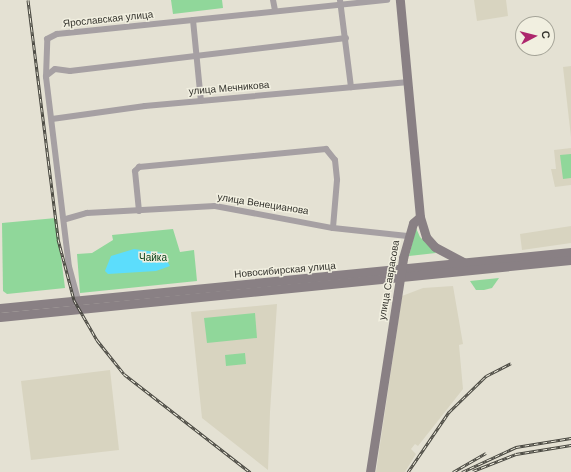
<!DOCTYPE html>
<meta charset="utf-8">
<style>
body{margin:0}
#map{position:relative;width:571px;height:472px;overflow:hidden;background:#e4e1d3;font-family:"DM Sans",sans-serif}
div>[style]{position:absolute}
.built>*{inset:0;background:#d8d4c0}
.green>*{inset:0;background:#90d79a}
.water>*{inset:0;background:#5cddfc}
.street>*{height:6px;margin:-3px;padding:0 3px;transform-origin:3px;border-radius:3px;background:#a6a0a3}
.secondary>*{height:9px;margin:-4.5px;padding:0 4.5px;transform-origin:4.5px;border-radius:4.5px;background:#898084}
.rail>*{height:3px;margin-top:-1.5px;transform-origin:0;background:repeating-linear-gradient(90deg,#f1efe0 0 4.5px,#46453e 0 9px);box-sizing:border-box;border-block:1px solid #46453e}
span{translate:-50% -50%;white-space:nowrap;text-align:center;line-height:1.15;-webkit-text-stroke:3px #f1efe0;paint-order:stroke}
.street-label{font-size:10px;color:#34332d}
.park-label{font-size:10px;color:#003c13}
.north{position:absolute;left:515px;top:16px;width:40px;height:40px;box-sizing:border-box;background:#f1efe0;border:1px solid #a5a498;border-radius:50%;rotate:83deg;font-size:11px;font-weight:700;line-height:16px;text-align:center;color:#34332d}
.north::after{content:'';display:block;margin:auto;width:14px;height:18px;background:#ad266d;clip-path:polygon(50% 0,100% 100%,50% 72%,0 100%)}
</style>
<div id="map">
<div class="built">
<i style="clip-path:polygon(474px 0,506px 0,508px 16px,477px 21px)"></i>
<i style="clip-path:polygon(571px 66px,571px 137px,563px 67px)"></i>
<i style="clip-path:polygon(571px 148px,571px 185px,555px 187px,551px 169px,556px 169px,554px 150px)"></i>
<i style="clip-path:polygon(571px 226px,571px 243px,522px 250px,520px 234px)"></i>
<i style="clip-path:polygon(453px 286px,463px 344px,459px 345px,463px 389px,418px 446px,415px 444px,411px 449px,416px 454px,405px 472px,376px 472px,402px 296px,423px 288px)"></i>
<i style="clip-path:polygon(277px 304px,270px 412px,268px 470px,202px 418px,191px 312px)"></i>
<i style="clip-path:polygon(110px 370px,119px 450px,31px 460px,21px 381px)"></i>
</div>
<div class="green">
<i style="clip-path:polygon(171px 0,222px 0,223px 8px,173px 14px)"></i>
<i style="clip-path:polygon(571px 154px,571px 178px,563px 179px,560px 155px)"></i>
<i style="clip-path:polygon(56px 218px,65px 288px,7px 294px,3px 291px,2px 223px)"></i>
<i style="clip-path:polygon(416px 228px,420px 237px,436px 253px,409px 256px)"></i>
<i style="clip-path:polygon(173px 229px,180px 252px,194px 250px,197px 281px,80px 293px,77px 254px,92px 253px,113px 240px,112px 235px)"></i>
<i style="clip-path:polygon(499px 278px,492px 288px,484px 290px,476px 290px,470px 281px)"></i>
<i style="clip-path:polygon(255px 313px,257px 338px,207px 343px,204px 318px)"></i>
<i style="clip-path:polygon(245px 353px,246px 364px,226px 366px,225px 355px)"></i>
</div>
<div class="water">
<i style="clip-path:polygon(134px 249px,162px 253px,170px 266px,156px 271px,108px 274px,105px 271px,111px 256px)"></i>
</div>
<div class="street">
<i style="left:273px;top:0;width:10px;rotate:79deg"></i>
<i style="left:340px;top:0;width:88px;rotate:82.8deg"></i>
<i style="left:193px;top:20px;width:81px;rotate:84.4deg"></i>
<i style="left:46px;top:76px;width:11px;rotate:-38deg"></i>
<i style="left:55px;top:69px;width:15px;rotate:8deg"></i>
<i style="left:70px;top:71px;width:278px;rotate:-6.8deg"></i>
<i style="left:52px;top:119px;width:94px;rotate:-8deg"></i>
<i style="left:145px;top:106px;width:265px;rotate:-5.2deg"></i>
<i style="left:139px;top:211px;width:40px;rotate:-95.7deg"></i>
<i style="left:135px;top:171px;width:6px;rotate:-45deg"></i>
<i style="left:139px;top:167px;width:188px;rotate:-5.5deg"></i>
<i style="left:326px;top:149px;width:14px;rotate:51deg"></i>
<i style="left:335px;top:160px;width:20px;rotate:84deg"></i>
<i style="left:337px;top:180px;width:48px;rotate:94.8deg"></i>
<i style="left:66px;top:219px;width:22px;rotate:-16deg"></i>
<i style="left:87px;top:213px;width:128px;rotate:-3.1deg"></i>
<i style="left:215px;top:206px;width:120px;rotate:10.6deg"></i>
<i style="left:333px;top:228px;width:75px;rotate:6.1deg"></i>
<i style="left:78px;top:300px;width:34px;rotate:-105deg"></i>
<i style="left:69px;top:267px;width:191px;rotate:-96.9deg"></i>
<i style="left:46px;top:77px;width:38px;rotate:-88deg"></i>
<i style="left:47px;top:39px;width:11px;rotate:-27deg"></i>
<i style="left:57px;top:34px;width:332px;rotate:-5.9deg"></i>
</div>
<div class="secondary">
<i style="left:420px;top:217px;width:21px;rotate:73deg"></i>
<i style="left:426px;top:237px;width:13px;rotate:48deg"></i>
<i style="left:435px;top:247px;width:32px;rotate:28deg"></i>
<i style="left:0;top:308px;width:574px;rotate:-5.6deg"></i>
<i style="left:0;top:317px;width:574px;rotate:-5.7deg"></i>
<i style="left:370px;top:472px;width:217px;rotate:-81.2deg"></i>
<i style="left:403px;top:258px;width:36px;rotate:-74deg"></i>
<i style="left:413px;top:223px;width:9px;rotate:-41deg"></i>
<i style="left:420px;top:217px;width:218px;rotate:-95.3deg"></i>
</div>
<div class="rail">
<i style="left:28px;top:0;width:241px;rotate:82.8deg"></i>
<i style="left:58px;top:239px;width:63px;rotate:75.3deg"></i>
<i style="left:74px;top:300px;width:46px;rotate:60.1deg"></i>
<i style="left:97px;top:340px;width:43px;rotate:51.5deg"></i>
<i style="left:124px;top:374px;width:160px;rotate:37.9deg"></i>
<i style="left:473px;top:471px;width:46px;rotate:-21.6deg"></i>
<i style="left:516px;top:454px;width:56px;rotate:-9.3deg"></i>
<i style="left:408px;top:472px;width:73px;rotate:-55.7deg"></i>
<i style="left:449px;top:412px;width:52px;rotate:-44.2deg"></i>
<i style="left:486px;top:376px;width:28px;rotate:-27deg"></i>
<i style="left:453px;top:472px;width:38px;rotate:-30deg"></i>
<i style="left:462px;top:472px;width:60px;rotate:-24.8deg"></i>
<i style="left:516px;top:447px;width:56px;rotate:-9.3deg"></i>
</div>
<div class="street-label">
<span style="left:108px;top:19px;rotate:-6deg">Ярославская улица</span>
<span style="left:229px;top:88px;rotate:-5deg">улица Мечникова</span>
<span style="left:263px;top:204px;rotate:9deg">улица Венецианова</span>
<span style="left:285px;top:270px;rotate:-5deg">Новосибирская улица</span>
<span style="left:389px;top:280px;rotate:-80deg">улица Саврасова</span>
</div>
<div class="park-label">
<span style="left:153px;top:258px">Чайка</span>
</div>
<div class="north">С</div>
</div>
